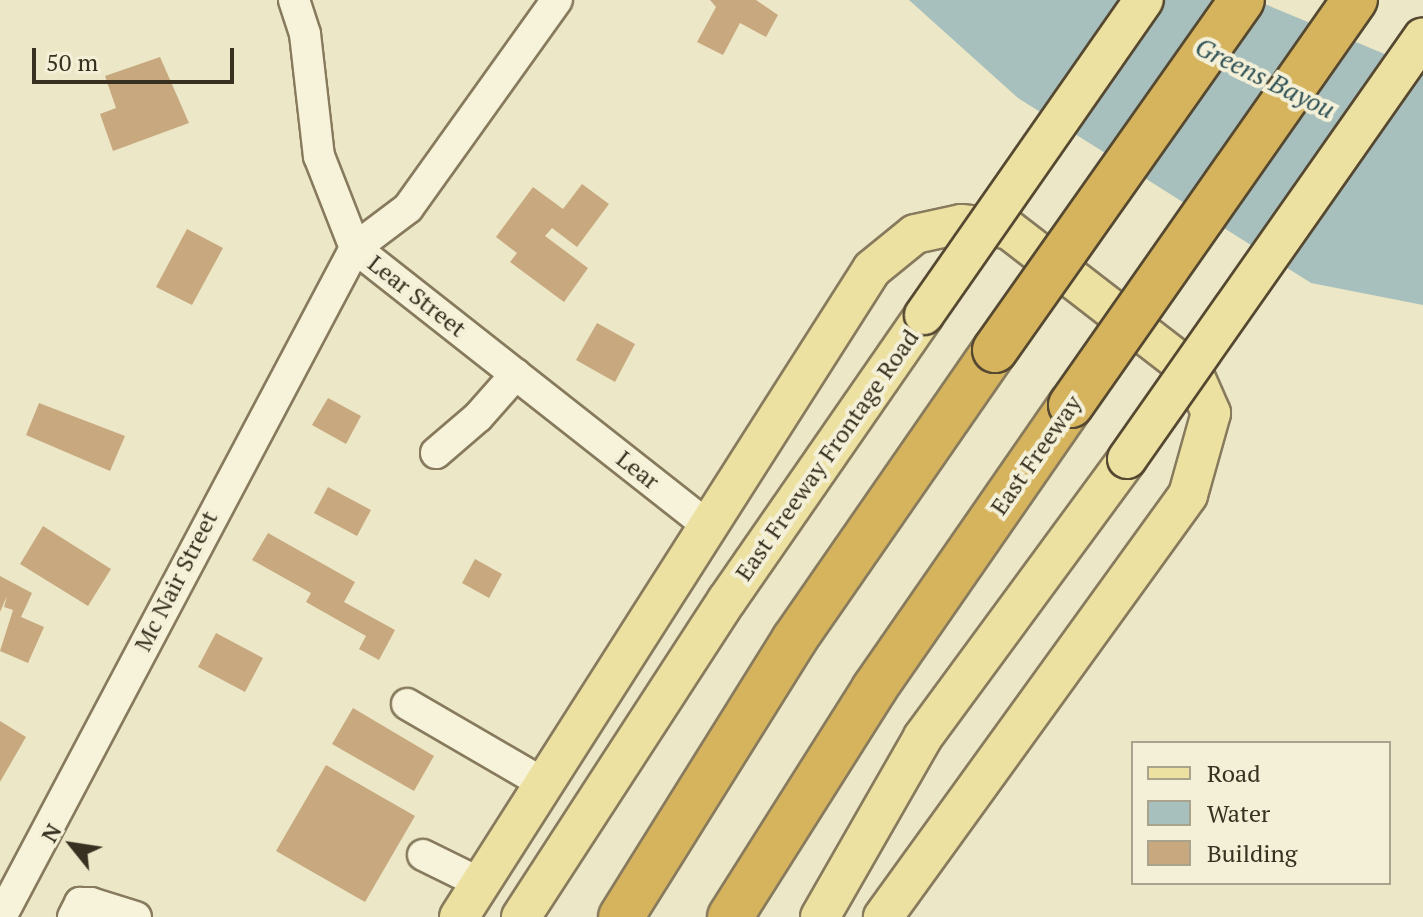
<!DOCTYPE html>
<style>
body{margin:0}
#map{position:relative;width:1423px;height:917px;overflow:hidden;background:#ece7c7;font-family:"PT Serif",serif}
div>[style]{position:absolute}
.water>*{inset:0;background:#a8c0bd}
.building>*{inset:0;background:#c8a97f}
.roads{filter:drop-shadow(2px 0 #877a5d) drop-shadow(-2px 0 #877a5d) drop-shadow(0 2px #877a5d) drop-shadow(0 -2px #877a5d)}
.minor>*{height:30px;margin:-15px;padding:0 15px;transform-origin:15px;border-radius:15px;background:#f7f3da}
.major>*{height:38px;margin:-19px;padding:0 19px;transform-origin:19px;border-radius:19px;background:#ede1a2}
.highway>*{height:44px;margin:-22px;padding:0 22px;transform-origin:22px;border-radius:22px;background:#d6b45e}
.bridges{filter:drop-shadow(2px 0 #554831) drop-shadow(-2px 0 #554831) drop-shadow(0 2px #554831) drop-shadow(0 -2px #554831)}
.major-bridge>*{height:38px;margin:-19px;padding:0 19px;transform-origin:19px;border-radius:19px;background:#ede1a2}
.highway-bridge>*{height:44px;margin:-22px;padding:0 22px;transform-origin:22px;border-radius:22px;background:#d6b45e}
span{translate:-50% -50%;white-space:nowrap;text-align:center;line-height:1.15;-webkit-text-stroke:8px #f4f0d7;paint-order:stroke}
.street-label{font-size:24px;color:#383020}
.water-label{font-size:26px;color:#315357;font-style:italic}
.legend{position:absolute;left:1131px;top:741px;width:260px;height:144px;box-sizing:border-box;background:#f4f0d7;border:2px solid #a9a38e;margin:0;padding:10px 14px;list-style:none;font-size:24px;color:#383020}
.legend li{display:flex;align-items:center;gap:16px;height:40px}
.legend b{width:40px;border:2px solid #a9a38e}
.north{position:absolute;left:32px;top:805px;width:80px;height:80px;-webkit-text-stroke:6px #f4f0d7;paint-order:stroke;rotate:300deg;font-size:22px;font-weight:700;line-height:32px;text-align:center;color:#383020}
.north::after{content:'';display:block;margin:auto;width:28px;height:36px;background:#383020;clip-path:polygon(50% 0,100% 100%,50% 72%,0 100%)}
.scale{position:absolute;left:32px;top:48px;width:202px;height:36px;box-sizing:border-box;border:4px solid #383020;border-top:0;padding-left:10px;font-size:24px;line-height:28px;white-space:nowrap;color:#383020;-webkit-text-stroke:6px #f4f0d7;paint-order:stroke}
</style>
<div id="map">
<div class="water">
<i style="clip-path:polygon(909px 0,1255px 0,1423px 70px,1423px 305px,1311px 283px,1018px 98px)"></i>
</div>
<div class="building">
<i style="clip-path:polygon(710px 0,756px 0,778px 15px,766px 37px,740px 23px,723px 55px,697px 42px,716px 7px)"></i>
<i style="clip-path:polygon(160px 57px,189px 123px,113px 151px,100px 114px,116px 108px,105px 76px)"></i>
<i style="clip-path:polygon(582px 184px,609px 204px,577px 247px,552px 228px,545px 236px,588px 268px,564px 302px,510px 262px,517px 253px,496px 237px,533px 187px,563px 209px)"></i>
<i style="clip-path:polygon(187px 229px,223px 248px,192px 305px,156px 287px)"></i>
<i style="clip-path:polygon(597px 323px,635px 344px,615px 382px,576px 360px)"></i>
<i style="clip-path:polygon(328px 398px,361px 416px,346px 444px,312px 425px)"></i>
<i style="clip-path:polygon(39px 403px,125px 436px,110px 471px,26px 435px)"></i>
<i style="clip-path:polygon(328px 487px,371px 510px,357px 536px,314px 513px)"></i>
<i style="clip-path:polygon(43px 526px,111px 569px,88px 606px,20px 564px)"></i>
<i style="clip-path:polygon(268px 533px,355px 582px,344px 602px,395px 630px,379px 660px,359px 649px,366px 636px,306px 602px,311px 593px,252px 560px)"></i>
<i style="clip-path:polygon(475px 559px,502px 574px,489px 598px,462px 583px)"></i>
<i style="clip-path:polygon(0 576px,32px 593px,21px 617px,44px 627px,28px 663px,0 651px,13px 610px,4px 607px,7px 596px,0 612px)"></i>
<i style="clip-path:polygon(216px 633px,263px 658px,245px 692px,198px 667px)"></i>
<i style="clip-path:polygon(353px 708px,434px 756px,414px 791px,332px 744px)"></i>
<i style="clip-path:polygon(0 721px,26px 737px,0 782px)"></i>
<i style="clip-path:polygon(326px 765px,415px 816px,365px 902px,276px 851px)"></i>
</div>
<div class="roads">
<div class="minor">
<i style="left:294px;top:0;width:36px;rotate:72deg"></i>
<i style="left:305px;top:34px;width:123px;rotate:83.5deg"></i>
<i style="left:319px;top:156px;width:99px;rotate:68.6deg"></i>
<i style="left:355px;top:248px;width:449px;rotate:38.2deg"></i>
<i style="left:436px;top:453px;width:55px;rotate:-40.6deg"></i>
<i style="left:478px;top:417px;width:57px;rotate:-48.5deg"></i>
<i style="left:407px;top:704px;width:155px;rotate:30.2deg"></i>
<i style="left:423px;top:855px;width:64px;rotate:26.2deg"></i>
<i style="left:1px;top:917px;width:757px;rotate:-62.11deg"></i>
<i style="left:355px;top:248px;width:66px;rotate:-37deg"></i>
<i style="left:408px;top:208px;width:256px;rotate:-54.4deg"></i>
<i style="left:73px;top:917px;width:16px;rotate:-63deg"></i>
<i style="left:80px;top:903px;width:11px"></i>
<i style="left:91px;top:903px;width:47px;rotate:17.3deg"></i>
</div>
<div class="major">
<i style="left:459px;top:917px;width:768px;rotate:-57.49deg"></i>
<i style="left:872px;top:269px;width:55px;rotate:-39.1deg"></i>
<i style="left:915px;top:234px;width:47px;rotate:-12.3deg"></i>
<i style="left:961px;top:224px;width:47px;rotate:6.1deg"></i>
<i style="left:1008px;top:229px;width:234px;rotate:37.7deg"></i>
<i style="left:1193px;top:372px;width:45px;rotate:66.3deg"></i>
<i style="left:1211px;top:413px;width:85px;rotate:105.7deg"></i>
<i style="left:1188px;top:495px;width:521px;rotate:125.86deg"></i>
<i style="left:521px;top:917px;width:378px;rotate:-57deg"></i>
<i style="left:727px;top:600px;width:346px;rotate:-55.3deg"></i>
<i style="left:820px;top:917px;width:207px;rotate:-60.2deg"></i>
<i style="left:923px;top:737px;width:345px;rotate:-53.7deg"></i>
</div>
<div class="highway">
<i style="left:621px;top:917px;width:327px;rotate:-58deg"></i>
<i style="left:794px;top:640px;width:353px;rotate:-55.3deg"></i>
<i style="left:730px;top:917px;width:270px;rotate:-57.7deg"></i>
<i style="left:874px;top:689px;width:346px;rotate:-55.3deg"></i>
</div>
</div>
<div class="bridges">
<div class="major-bridge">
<i style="left:924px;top:315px;width:384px;rotate:-55.1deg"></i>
<i style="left:1127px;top:459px;width:515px;rotate:-54.95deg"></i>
</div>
<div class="highway-bridge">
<i style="left:995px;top:350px;width:428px;rotate:-54.8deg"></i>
<i style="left:1071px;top:405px;width:495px;rotate:-55deg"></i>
</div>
</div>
<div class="street-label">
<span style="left:417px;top:296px;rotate:38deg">Lear Street</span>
<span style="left:827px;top:455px;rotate:-55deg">East Freeway Frontage Road</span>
<span style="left:1036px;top:455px;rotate:-55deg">East Freeway</span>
<span style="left:638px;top:470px;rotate:38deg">Lear</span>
<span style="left:176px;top:581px;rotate:-63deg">Mc Nair Street</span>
</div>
<div class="water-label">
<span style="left:1265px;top:78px;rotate:26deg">Greens Bayou</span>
</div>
<ul class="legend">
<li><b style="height:10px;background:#ede1a2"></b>Road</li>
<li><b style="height:22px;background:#a8c0bd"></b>Water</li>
<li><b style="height:22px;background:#c8a97f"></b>Building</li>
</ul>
<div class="north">N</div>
<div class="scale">50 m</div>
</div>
